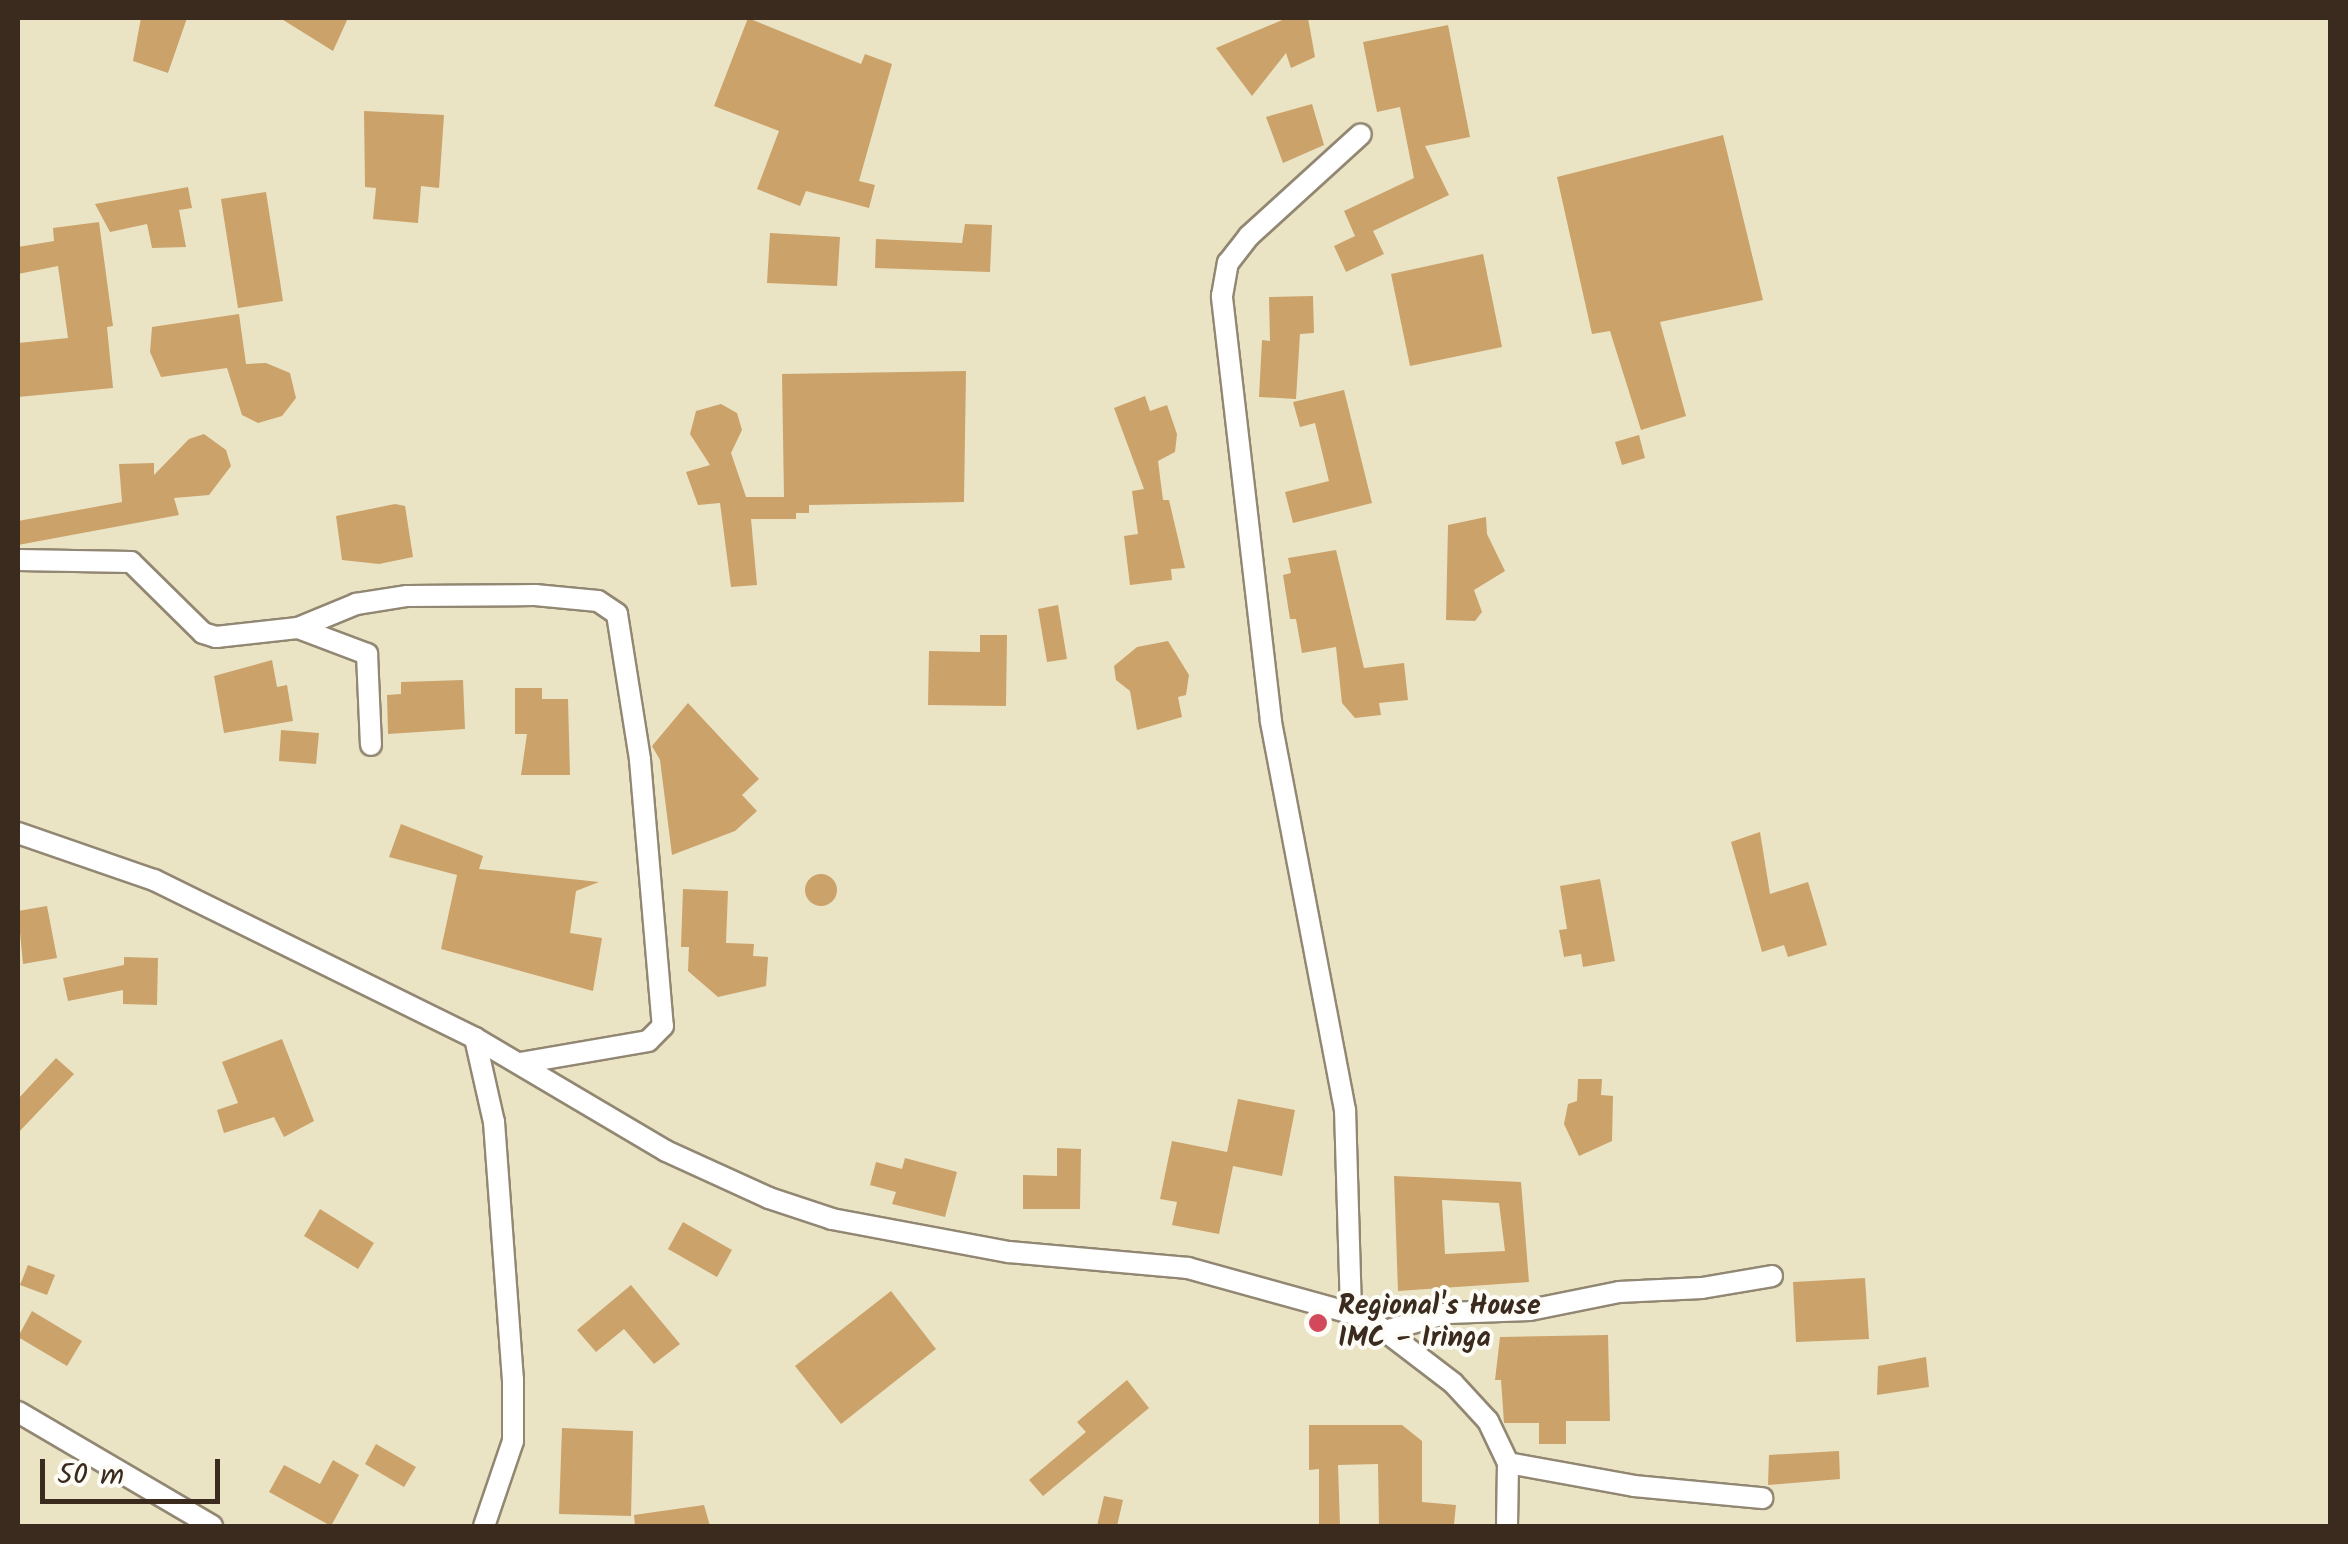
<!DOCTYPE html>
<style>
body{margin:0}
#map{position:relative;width:2348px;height:1544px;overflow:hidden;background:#eae4c5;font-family:Kalam,sans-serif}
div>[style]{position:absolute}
.building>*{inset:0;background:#cba26a}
.round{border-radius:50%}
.roads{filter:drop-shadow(2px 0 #928772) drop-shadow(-2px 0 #928772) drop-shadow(0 2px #928772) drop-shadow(0 -2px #928772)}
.minor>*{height:20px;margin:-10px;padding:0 10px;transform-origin:10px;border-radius:10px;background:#fff}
.dots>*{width:28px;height:28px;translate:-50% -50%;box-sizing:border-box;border:5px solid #fdfcf7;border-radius:50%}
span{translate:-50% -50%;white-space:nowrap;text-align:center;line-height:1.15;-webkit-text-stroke:8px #fdfcf7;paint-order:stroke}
.poi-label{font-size:28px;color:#3b2a1e;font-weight:700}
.left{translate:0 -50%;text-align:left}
.frame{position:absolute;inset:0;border:20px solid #3b2a1e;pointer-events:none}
.scale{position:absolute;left:40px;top:1459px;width:180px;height:45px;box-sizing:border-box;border:5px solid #3b2a1e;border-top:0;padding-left:12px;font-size:30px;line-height:35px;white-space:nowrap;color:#3b2a1e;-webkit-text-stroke:8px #fdfcf7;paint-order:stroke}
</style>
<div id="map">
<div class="building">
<i style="clip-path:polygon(141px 18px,187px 18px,168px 73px,133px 61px)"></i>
<i style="clip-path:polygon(280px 18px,348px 18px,333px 51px)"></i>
<i style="clip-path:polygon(748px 18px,861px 64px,865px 54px,892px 64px,859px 181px,875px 185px,869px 208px,806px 191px,800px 206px,757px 189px,779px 131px,714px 106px)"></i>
<i style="clip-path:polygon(1287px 18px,1308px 18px,1315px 57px,1291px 68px,1286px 53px,1252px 96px,1216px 48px)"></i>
<i style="clip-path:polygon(1448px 25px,1470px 137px,1425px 146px,1449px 195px,1373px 231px,1384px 254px,1346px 272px,1334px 246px,1355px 236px,1344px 211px,1414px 178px,1400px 107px,1377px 112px,1363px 42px)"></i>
<i style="clip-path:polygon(1312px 104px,1324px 145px,1283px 163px,1266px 117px)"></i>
<i style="clip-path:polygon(364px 111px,444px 115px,439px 188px,421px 186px,418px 223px,373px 219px,376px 188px,365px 187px)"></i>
<i style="clip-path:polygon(1723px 135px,1763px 300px,1660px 322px,1686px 416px,1641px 430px,1610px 331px,1592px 334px,1557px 177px)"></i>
<i style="clip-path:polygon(188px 187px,192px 208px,179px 210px,186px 247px,152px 248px,147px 224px,110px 232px,95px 204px)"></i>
<i style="clip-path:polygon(266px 192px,283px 301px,238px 308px,221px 199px)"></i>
<i style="clip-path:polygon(99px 222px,113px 326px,107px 327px,113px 388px,18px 397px,18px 343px,68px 338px,58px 266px,18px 274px,18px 247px,54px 241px,53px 228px)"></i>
<i style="clip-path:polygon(965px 224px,992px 225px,990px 272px,875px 268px,876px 239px,962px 243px)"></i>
<i style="clip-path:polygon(770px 233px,840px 237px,837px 286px,767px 283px)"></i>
<i style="clip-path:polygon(1483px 254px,1502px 347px,1410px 366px,1391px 274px)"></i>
<i style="clip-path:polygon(1313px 296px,1314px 333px,1300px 334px,1296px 399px,1259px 397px,1262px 340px,1270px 341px,1269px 297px)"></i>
<i style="clip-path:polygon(239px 314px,246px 364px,266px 363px,290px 373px,296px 398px,282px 416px,258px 423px,242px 415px,227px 368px,161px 377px,150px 352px,152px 327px)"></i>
<i style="clip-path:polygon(966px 371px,964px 502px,809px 505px,809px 513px,796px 513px,796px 519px,751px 519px,757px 585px,731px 587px,720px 503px,698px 505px,686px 472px,710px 465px,690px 434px,696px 411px,721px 404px,737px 413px,742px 430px,731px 453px,746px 497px,784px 497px,782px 374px)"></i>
<i style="clip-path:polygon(1344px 390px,1372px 503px,1293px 523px,1285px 492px,1329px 481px,1315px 423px,1300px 427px,1293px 402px)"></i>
<i style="clip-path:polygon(1145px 396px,1150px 411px,1167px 405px,1177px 434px,1175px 452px,1158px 461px,1163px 500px,1169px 500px,1185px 568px,1171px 569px,1172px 580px,1130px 585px,1124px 536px,1138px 534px,1132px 491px,1144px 489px,1114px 408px)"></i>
<i style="clip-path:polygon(204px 434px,226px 450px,231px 466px,209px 495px,174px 498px,179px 515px,18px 545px,18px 521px,122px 502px,119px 464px,154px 463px,154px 475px,189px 439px)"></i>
<i style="clip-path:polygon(1639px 435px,1645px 458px,1622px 465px,1615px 442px)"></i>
<i style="clip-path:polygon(395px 504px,405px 506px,413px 557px,379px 564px,342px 560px,336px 516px)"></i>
<i style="clip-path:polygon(1486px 517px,1487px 534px,1505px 571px,1474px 590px,1482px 612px,1475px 621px,1446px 620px,1448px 525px)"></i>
<i style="clip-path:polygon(1336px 550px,1364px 668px,1404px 663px,1408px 700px,1379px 703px,1381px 715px,1355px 718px,1342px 703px,1336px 647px,1302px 653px,1296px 619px,1290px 619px,1283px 575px,1291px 573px,1288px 558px)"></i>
<i style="clip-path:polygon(1058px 605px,1067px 659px,1047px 662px,1038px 609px)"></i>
<i style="clip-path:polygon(980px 635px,1007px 635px,1006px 706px,928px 705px,929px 651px,980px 652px)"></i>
<i style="clip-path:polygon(1168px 641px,1189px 675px,1186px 695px,1178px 697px,1182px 717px,1137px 730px,1130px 691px,1116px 680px,1114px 666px,1137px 647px)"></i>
<i style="clip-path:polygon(272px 660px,277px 687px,287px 685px,293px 721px,224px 733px,214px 676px)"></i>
<i style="clip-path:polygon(463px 680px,465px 729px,388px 734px,387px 695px,401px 694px,401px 682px)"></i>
<i style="clip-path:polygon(515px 688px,542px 688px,542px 699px,568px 699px,570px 775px,521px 775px,527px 734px,515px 734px)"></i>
<i style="clip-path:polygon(688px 703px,759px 779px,742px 795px,757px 811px,735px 831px,672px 855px,660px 760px,652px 746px)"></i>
<i style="clip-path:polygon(281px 730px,319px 733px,316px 764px,279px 761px)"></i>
<i style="clip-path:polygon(401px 824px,483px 856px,479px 869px,599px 882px,576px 891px,570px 933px,602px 938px,593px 991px,441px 949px,457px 875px,389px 857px)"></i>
<i style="clip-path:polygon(1760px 832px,1770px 894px,1808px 882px,1827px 945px,1788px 957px,1784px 945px,1762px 952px,1731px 842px)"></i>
<i class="round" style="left:805px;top:874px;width:32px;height:32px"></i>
<i style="clip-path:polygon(1600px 879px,1615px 961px,1583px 967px,1581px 954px,1564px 957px,1559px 930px,1567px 929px,1560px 886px)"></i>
<i style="clip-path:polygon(683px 889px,728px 891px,726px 943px,754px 944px,753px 956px,768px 957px,766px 986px,718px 997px,688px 971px,689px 947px,681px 947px)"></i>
<i style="clip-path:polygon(47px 906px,57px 958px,23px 964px,18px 911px)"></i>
<i style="clip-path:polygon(124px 957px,158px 958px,157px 1005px,123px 1004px,123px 990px,68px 1001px,63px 978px,124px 965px)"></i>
<i style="clip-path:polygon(282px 1039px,314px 1121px,284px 1137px,274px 1117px,224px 1133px,217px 1110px,238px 1103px,222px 1062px)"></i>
<i style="clip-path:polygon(56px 1058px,74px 1074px,18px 1133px,18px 1099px)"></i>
<i style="clip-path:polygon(1578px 1079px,1602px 1079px,1601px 1095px,1613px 1096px,1612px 1141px,1579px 1156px,1564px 1124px,1568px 1104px,1577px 1101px)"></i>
<i style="clip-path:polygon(1238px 1099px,1295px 1110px,1282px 1176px,1233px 1166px,1219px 1234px,1172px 1225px,1177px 1202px,1160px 1199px,1172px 1141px,1227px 1152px)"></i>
<i style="clip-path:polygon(1057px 1148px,1081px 1149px,1080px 1209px,1023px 1209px,1023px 1175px,1057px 1176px)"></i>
<i style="clip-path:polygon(905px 1158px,957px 1172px,945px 1217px,892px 1204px,896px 1192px,870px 1185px,876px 1162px,902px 1169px)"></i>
<i style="clip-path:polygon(evenodd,1394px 1176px,1521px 1182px,1529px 1282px,1398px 1291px,1394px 1176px,1442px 1200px,1499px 1203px,1505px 1251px,1445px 1254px,1442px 1200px)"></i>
<i style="clip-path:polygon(320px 1209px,374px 1243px,358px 1269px,304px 1236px)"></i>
<i style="clip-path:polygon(683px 1222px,732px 1250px,717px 1277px,668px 1249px)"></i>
<i style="clip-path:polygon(28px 1265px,55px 1275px,47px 1295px,20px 1285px)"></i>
<i style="clip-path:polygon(1865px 1278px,1869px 1339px,1796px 1342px,1793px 1282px)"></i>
<i style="clip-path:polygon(631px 1285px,680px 1344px,654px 1364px,624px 1329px,596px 1352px,577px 1330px)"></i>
<i style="clip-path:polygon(891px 1291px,936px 1349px,841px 1424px,795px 1366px)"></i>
<i style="clip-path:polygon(32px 1311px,82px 1341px,67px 1366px,18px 1337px)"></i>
<i style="clip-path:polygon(1608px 1335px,1610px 1421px,1566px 1421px,1566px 1444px,1539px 1444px,1539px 1423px,1504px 1423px,1501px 1380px,1495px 1380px,1500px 1337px)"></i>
<i style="clip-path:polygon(1926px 1357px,1929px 1387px,1877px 1395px,1878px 1366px)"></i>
<i style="clip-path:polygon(1127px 1380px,1149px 1408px,1043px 1496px,1029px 1480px,1086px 1432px,1077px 1422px)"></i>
<i style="clip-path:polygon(1309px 1425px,1402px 1425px,1422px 1441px,1422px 1502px,1456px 1505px,1454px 1524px,1379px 1526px,1378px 1464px,1338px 1465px,1340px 1526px,1319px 1526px,1319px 1469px,1309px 1470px)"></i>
<i style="clip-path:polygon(562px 1428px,633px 1431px,631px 1516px,559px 1514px)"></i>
<i style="clip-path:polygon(376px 1444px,416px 1467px,404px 1487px,365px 1464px)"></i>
<i style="clip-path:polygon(1839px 1451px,1840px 1479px,1768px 1485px,1769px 1455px)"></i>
<i style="clip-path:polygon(333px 1460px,359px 1475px,331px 1526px,269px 1492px,284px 1465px,320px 1484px)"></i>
<i style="clip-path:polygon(1104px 1496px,1123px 1500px,1117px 1526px,1097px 1526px)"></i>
<i style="clip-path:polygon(704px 1505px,710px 1526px,635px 1526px,634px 1515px)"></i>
</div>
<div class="roads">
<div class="minor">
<i style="left:18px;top:560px;width:113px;rotate:1deg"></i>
<i style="left:131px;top:562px;width:101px;rotate:44.6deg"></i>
<i style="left:203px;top:633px;width:14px;rotate:17deg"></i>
<i style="left:216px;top:637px;width:82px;rotate:-6.3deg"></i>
<i style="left:298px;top:628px;width:63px;rotate:-22.5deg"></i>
<i style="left:356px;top:604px;width:52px;rotate:-8.9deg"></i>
<i style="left:407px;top:596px;width:128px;rotate:-0.4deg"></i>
<i style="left:535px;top:595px;width:63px;rotate:5.4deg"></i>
<i style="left:598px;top:601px;width:23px;rotate:34deg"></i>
<i style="left:617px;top:614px;width:148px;rotate:81deg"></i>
<i style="left:640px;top:760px;width:267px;rotate:85.1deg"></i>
<i style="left:663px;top:1026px;width:21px;rotate:135deg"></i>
<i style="left:648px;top:1041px;width:129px;rotate:170.2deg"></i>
<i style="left:298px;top:628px;width:74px;rotate:20.6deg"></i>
<i style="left:367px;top:654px;width:91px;rotate:87.5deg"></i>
<i style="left:18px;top:833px;width:144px;rotate:19.1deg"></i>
<i style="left:154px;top:880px;width:358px;rotate:26.2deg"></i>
<i style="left:475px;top:1038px;width:222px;rotate:30.6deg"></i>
<i style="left:666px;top:1151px;width:113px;rotate:24.5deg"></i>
<i style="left:769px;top:1198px;width:66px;rotate:18.4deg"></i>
<i style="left:832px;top:1219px;width:180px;rotate:10.6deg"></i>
<i style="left:1009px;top:1252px;width:180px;rotate:5.1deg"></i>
<i style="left:1188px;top:1268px;width:187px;rotate:15.5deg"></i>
<i style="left:1368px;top:1318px;width:107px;rotate:37.4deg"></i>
<i style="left:1453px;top:1383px;width:52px;rotate:47.4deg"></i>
<i style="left:1488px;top:1421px;width:47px;rotate:64.5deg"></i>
<i style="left:1508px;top:1463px;width:63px;rotate:90.9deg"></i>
<i style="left:475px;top:1038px;width:86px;rotate:77.3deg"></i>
<i style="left:494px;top:1122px;width:258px;rotate:85.8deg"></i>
<i style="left:513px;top:1379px;width:62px;rotate:90deg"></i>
<i style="left:513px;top:1441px;width:90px;rotate:108.8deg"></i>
<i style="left:1351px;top:1311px;width:201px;rotate:-91.7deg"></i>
<i style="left:1345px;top:1110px;width:396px;rotate:-100.8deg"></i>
<i style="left:1271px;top:721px;width:428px;rotate:-96.6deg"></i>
<i style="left:1222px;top:296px;width:34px;rotate:-80deg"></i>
<i style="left:1228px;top:263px;width:34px;rotate:-52deg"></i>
<i style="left:1249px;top:236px;width:151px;rotate:-42.3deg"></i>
<i style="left:1388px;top:1330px;width:62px;rotate:-15.8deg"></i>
<i style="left:1448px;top:1313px;width:82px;rotate:-2.1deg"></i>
<i style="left:1530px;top:1310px;width:91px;rotate:-11.4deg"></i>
<i style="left:1619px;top:1292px;width:83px;rotate:-2.8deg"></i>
<i style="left:1702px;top:1288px;width:71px;rotate:-9.7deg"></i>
<i style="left:18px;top:1412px;width:225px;rotate:30.4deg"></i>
<i style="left:1508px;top:1463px;width:128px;rotate:10.3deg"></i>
<i style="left:1634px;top:1486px;width:129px;rotate:5.4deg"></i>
</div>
</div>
<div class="dots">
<i style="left:1318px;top:1323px;background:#d1495b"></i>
</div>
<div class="poi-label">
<span class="left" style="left:1338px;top:1323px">Regional's House<br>IMC - Iringa</span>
</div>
<div class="frame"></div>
<div class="scale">50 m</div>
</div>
